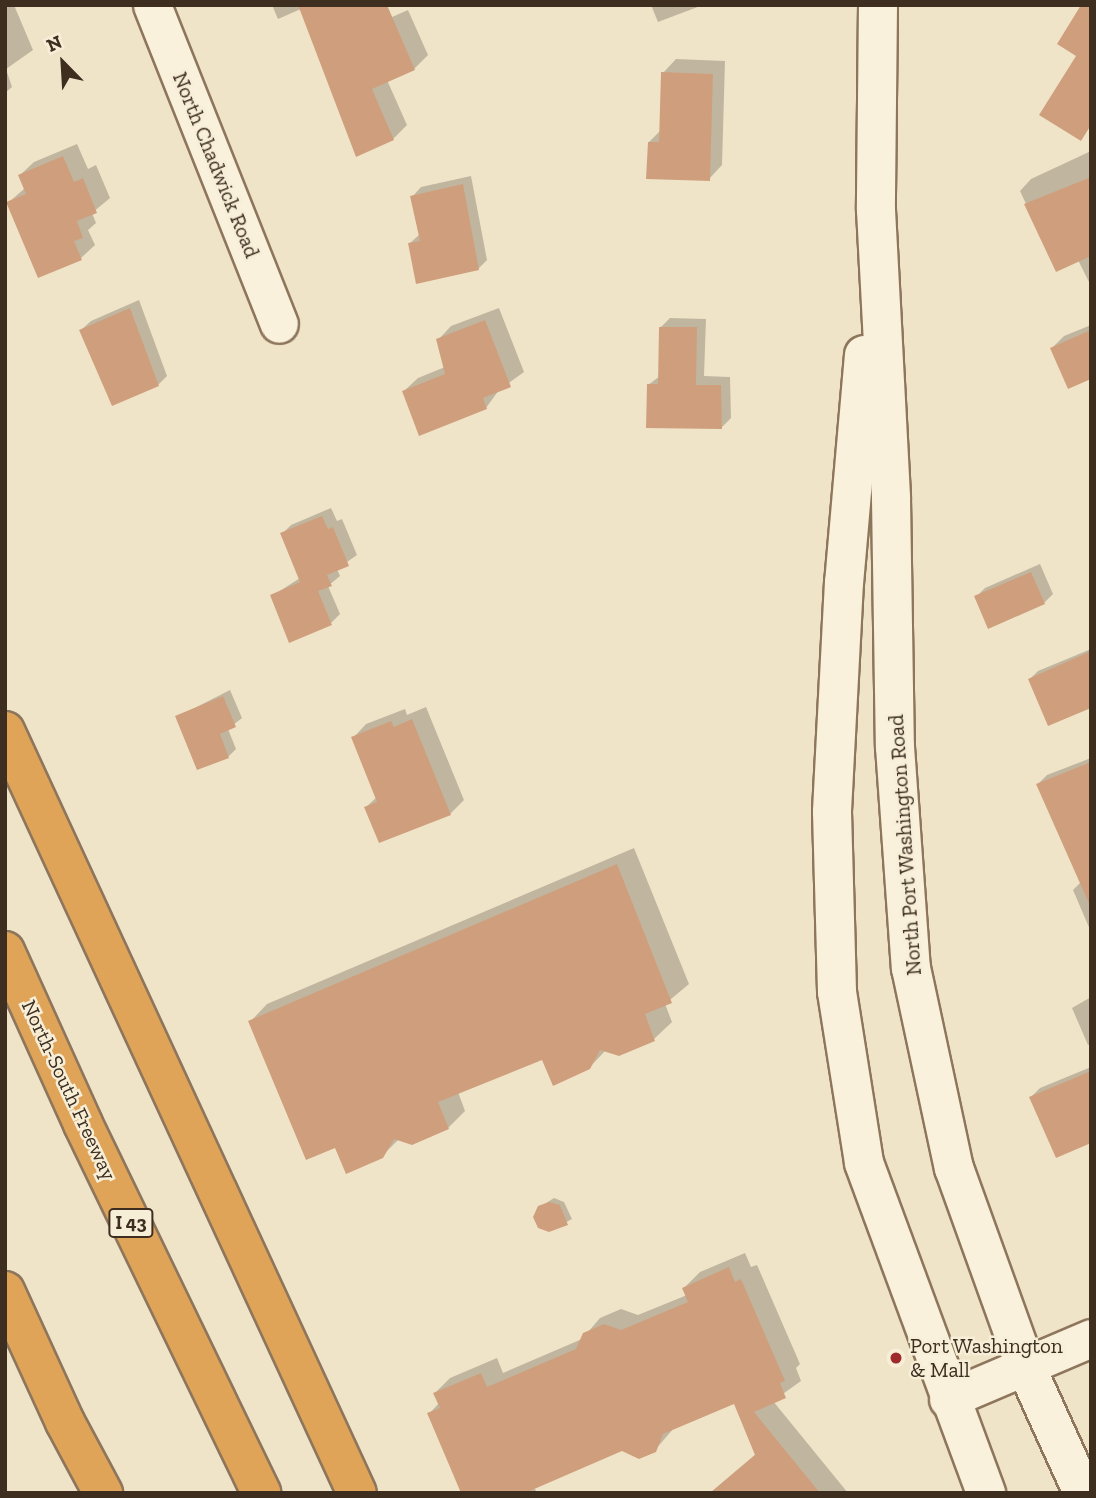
<!DOCTYPE html>
<style>
body{margin:0}
#map{position:relative;width:1096px;height:1498px;overflow:hidden;background:#f0e4c8;font-family:"Zilla Slab",serif}
div>[style]{position:absolute}
.shadow>*{inset:0;background:#0003}
.building>*{inset:0;background:#cf9f7d}
.roads{filter:drop-shadow(2px 0 #8d765c) drop-shadow(-2px 0 #8d765c) drop-shadow(0 2px #8d765c) drop-shadow(0 -2px #8d765c)}
.street>*{height:37px;margin:-18.5px;padding:0 18.5px;transform-origin:18.5px;border-radius:18.5px;background:#faf1dc}
.secondary>*{height:38px;margin:-19px;padding:0 19px;transform-origin:19px;border-radius:19px;background:#faf1dc}
.highway>*{height:38px;margin:-19px;padding:0 19px;transform-origin:19px;border-radius:19px;background:#e0a458}
.dots>*{width:19px;height:19px;translate:-50% -50%;box-sizing:border-box;border:4px solid #f7eed8;border-radius:50%}
span{translate:-50% -50%;white-space:nowrap;text-align:center;line-height:1.15;-webkit-text-stroke:5px #f7eed8;paint-order:stroke}
.shield-label span{padding:2px 5px;background:#f7eed8;border:2px solid;border-radius:5px;-webkit-text-stroke-width:0}
.shield-label{font-size:19px;color:#3d2e20;font-weight:700}
.street-label{font-size:21px;color:#3d2e20}
.poi-label{font-size:21px;color:#3d2e20}
.left{translate:0 -50%;text-align:left}
.frame{position:absolute;inset:0;border:7px solid #3d2e20;pointer-events:none}
.north{position:absolute;left:28px;top:28px;width:70px;height:70px;-webkit-text-stroke:5px #f7eed8;paint-order:stroke;rotate:336deg;font-size:19px;font-weight:700;line-height:28px;text-align:center;color:#3d2e20}
.north::after{content:'';display:block;margin:auto;width:24px;height:32px;background:#3d2e20;clip-path:polygon(50% 0,100% 100%,50% 72%,0 100%)}
</style>
<div id="map">
<div class="shadow">
<i style="clip-path:polygon(5px 5px,14px 5px,33px 50px,6px 69px,12px 87px,5px 93px)"></i>
<i style="clip-path:polygon(272px 5px,346px 5px,358px 32px,408px 10px,428px 55px,414px 69px,387px 80px,407px 125px,393px 139px,357px 154px,301px 9px,278px 19px)"></i>
<i style="clip-path:polygon(651px 5px,703px 5px,658px 22px)"></i>
<i style="clip-path:polygon(676px 59px,725px 61px,722px 165px,709px 179px,649px 142px,661px 130px,663px 73px)"></i>
<i style="clip-path:polygon(77px 144px,88px 169px,96px 165px,110px 198px,92px 213px,96px 223px,88px 230px,95px 245px,81px 258px,8px 203px,25px 188px,20px 175px,34px 162px)"></i>
<i style="clip-path:polygon(1091px 151px,1091px 286px,1078px 260px,1057px 270px,1020px 191px,1031px 179px)"></i>
<i style="clip-path:polygon(471px 176px,487px 260px,478px 269px,409px 244px,420px 234px,412px 197px,421px 187px)"></i>
<i style="clip-path:polygon(139px 300px,167px 376px,158px 385px,81px 330px,91px 321px)"></i>
<i style="clip-path:polygon(499px 308px,524px 372px,499px 390px,486px 408px,404px 391px,418px 378px,445px 367px,438px 340px,451px 326px)"></i>
<i style="clip-path:polygon(670px 318px,706px 319px,704px 376px,730px 377px,731px 418px,722px 427px,648px 385px,660px 376px,661px 327px)"></i>
<i style="clip-path:polygon(1091px 325px,1091px 377px,1052px 348px,1064px 336px)"></i>
<i style="clip-path:polygon(331px 508px,337px 521px,342px 519px,357px 555px,337px 569px,340px 576px,328px 586px,340px 614px,331px 623px,272px 596px,300px 578px,282px 534px,291px 525px)"></i>
<i style="clip-path:polygon(1040px 564px,1053px 594px,1044px 603px,976px 597px,985px 588px)"></i>
<i style="clip-path:polygon(1091px 649px,1091px 706px,1030px 679px,1038px 671px)"></i>
<i style="clip-path:polygon(230px 690px,242px 718px,228px 729px,236px 749px,228px 757px,177px 717px)"></i>
<i style="clip-path:polygon(426px 707px,464px 800px,450px 814px,366px 807px,377px 797px,353px 738px,366px 724px,405px 709px,407px 715px)"></i>
<i style="clip-path:polygon(1091px 758px,1091px 932px,1073px 890px,1081px 882px,1038px 784px,1047px 775px)"></i>
<i style="clip-path:polygon(634px 848px,689px 984px,665px 1004px,672px 1022px,654px 1039px,619px 1054px,606px 1050px,589px 1068px,543px 1058px,458px 1092px,465px 1111px,448px 1128px,399px 1139px,382px 1156px,336px 1146px,250px 1022px,267px 1004px)"></i>
<i style="clip-path:polygon(1091px 997px,1091px 1044px,1088px 1045px,1072px 1008px)"></i>
<i style="clip-path:polygon(1091px 1067px,1091px 1141px,1031px 1097px,1040px 1088px)"></i>
<i style="clip-path:polygon(554px 1198px,564px 1202px,572px 1219px,550px 1231px,540px 1207px)"></i>
<i style="clip-path:polygon(745px 1253px,751px 1267px,757px 1265px,800px 1364px,796px 1368px,801px 1381px,773px 1401px,848px 1493px,710px 1493px,756px 1454px,735px 1402px,674px 1428px,655px 1450px,622px 1449px,534px 1487px,537px 1493px,462px 1493px,429px 1414px,439px 1403px,435px 1393px,450px 1378px,497px 1358px,503px 1373px,582px 1339px,600px 1318px,621px 1309px,638px 1315px,687px 1295px,684px 1288px,700px 1272px)"></i>
</div>
<div class="building">
<i style="clip-path:polygon(298px 5px,387px 5px,415px 70px,372px 89px,394px 140px,356px 157px)"></i>
<i style="clip-path:polygon(1081px 5px,1091px 5px,1091px 125px,1081px 141px,1039px 115px,1076px 56px,1057px 44px)"></i>
<i style="clip-path:polygon(661px 72px,713px 74px,710px 181px,646px 179px,648px 142px,659px 142px)"></i>
<i style="clip-path:polygon(63px 156px,74px 182px,83px 178px,97px 213px,77px 221px,83px 238px,74px 241px,82px 260px,38px 278px,6px 202px,26px 194px,18px 175px)"></i>
<i style="clip-path:polygon(1091px 177px,1091px 256px,1056px 272px,1024px 204px)"></i>
<i style="clip-path:polygon(463px 184px,479px 270px,416px 284px,408px 243px,420px 241px,410px 196px)"></i>
<i style="clip-path:polygon(130px 308px,159px 386px,112px 406px,79px 330px)"></i>
<i style="clip-path:polygon(485px 320px,511px 387px,483px 398px,487px 409px,419px 436px,402px 391px,445px 374px,436px 339px)"></i>
<i style="clip-path:polygon(659px 327px,697px 327px,696px 385px,721px 385px,722px 429px,646px 428px,647px 384px,658px 384px)"></i>
<i style="clip-path:polygon(1091px 330px,1091px 379px,1068px 389px,1050px 348px)"></i>
<i style="clip-path:polygon(322px 516px,328px 529px,333px 527px,349px 566px,327px 575px,332px 586px,318px 591px,332px 625px,289px 643px,270px 595px,300px 582px,280px 533px)"></i>
<i style="clip-path:polygon(1031px 572px,1045px 604px,988px 629px,974px 596px)"></i>
<i style="clip-path:polygon(1091px 651px,1091px 708px,1048px 726px,1028px 679px)"></i>
<i style="clip-path:polygon(223px 696px,236px 727px,220px 734px,229px 758px,197px 770px,175px 716px)"></i>
<i style="clip-path:polygon(412px 719px,451px 815px,379px 843px,364px 807px,377px 802px,351px 737px,391px 721px,394px 727px)"></i>
<i style="clip-path:polygon(1091px 762px,1091px 908px,1036px 784px)"></i>
<i style="clip-path:polygon(617px 864px,672px 1003px,645px 1014px,655px 1041px,619px 1056px,600px 1050px,590px 1069px,553px 1086px,542px 1060px,438px 1102px,449px 1129px,412px 1145px,394px 1139px,383px 1158px,346px 1174px,335px 1148px,306px 1160px,248px 1021px)"></i>
<i style="clip-path:polygon(1091px 1071px,1091px 1143px,1056px 1158px,1029px 1097px)"></i>
<i style="clip-path:polygon(549px 1202px,560px 1205px,568px 1225px,549px 1232px,538px 1228px,533px 1217px,538px 1206px)"></i>
<i style="clip-path:polygon(729px 1267px,735px 1282px,741px 1279px,785px 1381px,780px 1383px,786px 1398px,754px 1412px,820px 1493px,710px 1493px,755px 1455px,734px 1404px,663px 1434px,656px 1452px,639px 1459px,622px 1451px,525px 1493px,461px 1493px,427px 1413px,440px 1408px,433px 1393px,481px 1373px,487px 1387px,576px 1349px,583px 1333px,604px 1324px,621px 1330px,688px 1302px,682px 1288px)"></i>
</div>
<div class="roads">
<div class="street">
<i style="left:152px;top:5px;width:343px;rotate:68.3deg"></i>
<i style="left:948px;top:1399px;width:155px;rotate:-23.1deg"></i>
</div>
<div class="secondary">
<i style="left:878px;top:5px;width:205px;rotate:90.6deg"></i>
<i style="left:876px;top:210px;width:289px;rotate:87deg"></i>
<i style="left:891px;top:499px;width:248px;rotate:89.1deg"></i>
<i style="left:895px;top:747px;width:222px;rotate:85.9deg"></i>
<i style="left:911px;top:968px;width:205px;rotate:77.9deg"></i>
<i style="left:954px;top:1168px;width:209px;rotate:70.2deg"></i>
<i style="left:1025px;top:1365px;width:141px;rotate:65.6deg"></i>
<i style="left:864px;top:355px;width:228px;rotate:95deg"></i>
<i style="left:844px;top:582px;width:230px;rotate:93deg"></i>
<i style="left:832px;top:812px;width:180px;rotate:88.4deg"></i>
<i style="left:837px;top:992px;width:173px;rotate:81deg"></i>
<i style="left:864px;top:1163px;width:352px;rotate:69.7deg"></i>
</div>
<div class="highway">
<i style="left:5px;top:731px;width:839px;rotate:65.21deg"></i>
<i style="left:5px;top:951px;width:190px;rotate:65.7deg"></i>
<i style="left:83px;top:1124px;width:410px;rotate:64.2deg"></i>
<i style="left:5px;top:1291px;width:144px;rotate:65.4deg"></i>
<i style="left:65px;top:1422px;width:81px;rotate:61.8deg"></i>
</div>
</div>
<div class="dots">
<i style="left:896px;top:1358px;background:#9e2a2b"></i>
</div>
<div class="shield-label">
<span style="left:131px;top:1223px">I 43</span>
</div>
<div class="street-label">
<span style="left:216px;top:165px;rotate:68deg">North Chadwick Road</span>
<span style="left:905px;top:845px;rotate:-94deg">North Port Washington Road</span>
<span style="left:69px;top:1090px;rotate:65deg">North-South Freeway</span>
</div>
<div class="poi-label">
<span class="left" style="left:910px;top:1358px">Port Washington<br>&amp; Mall</span>
</div>
<div class="frame"></div>
<div class="north">N</div>
</div>
